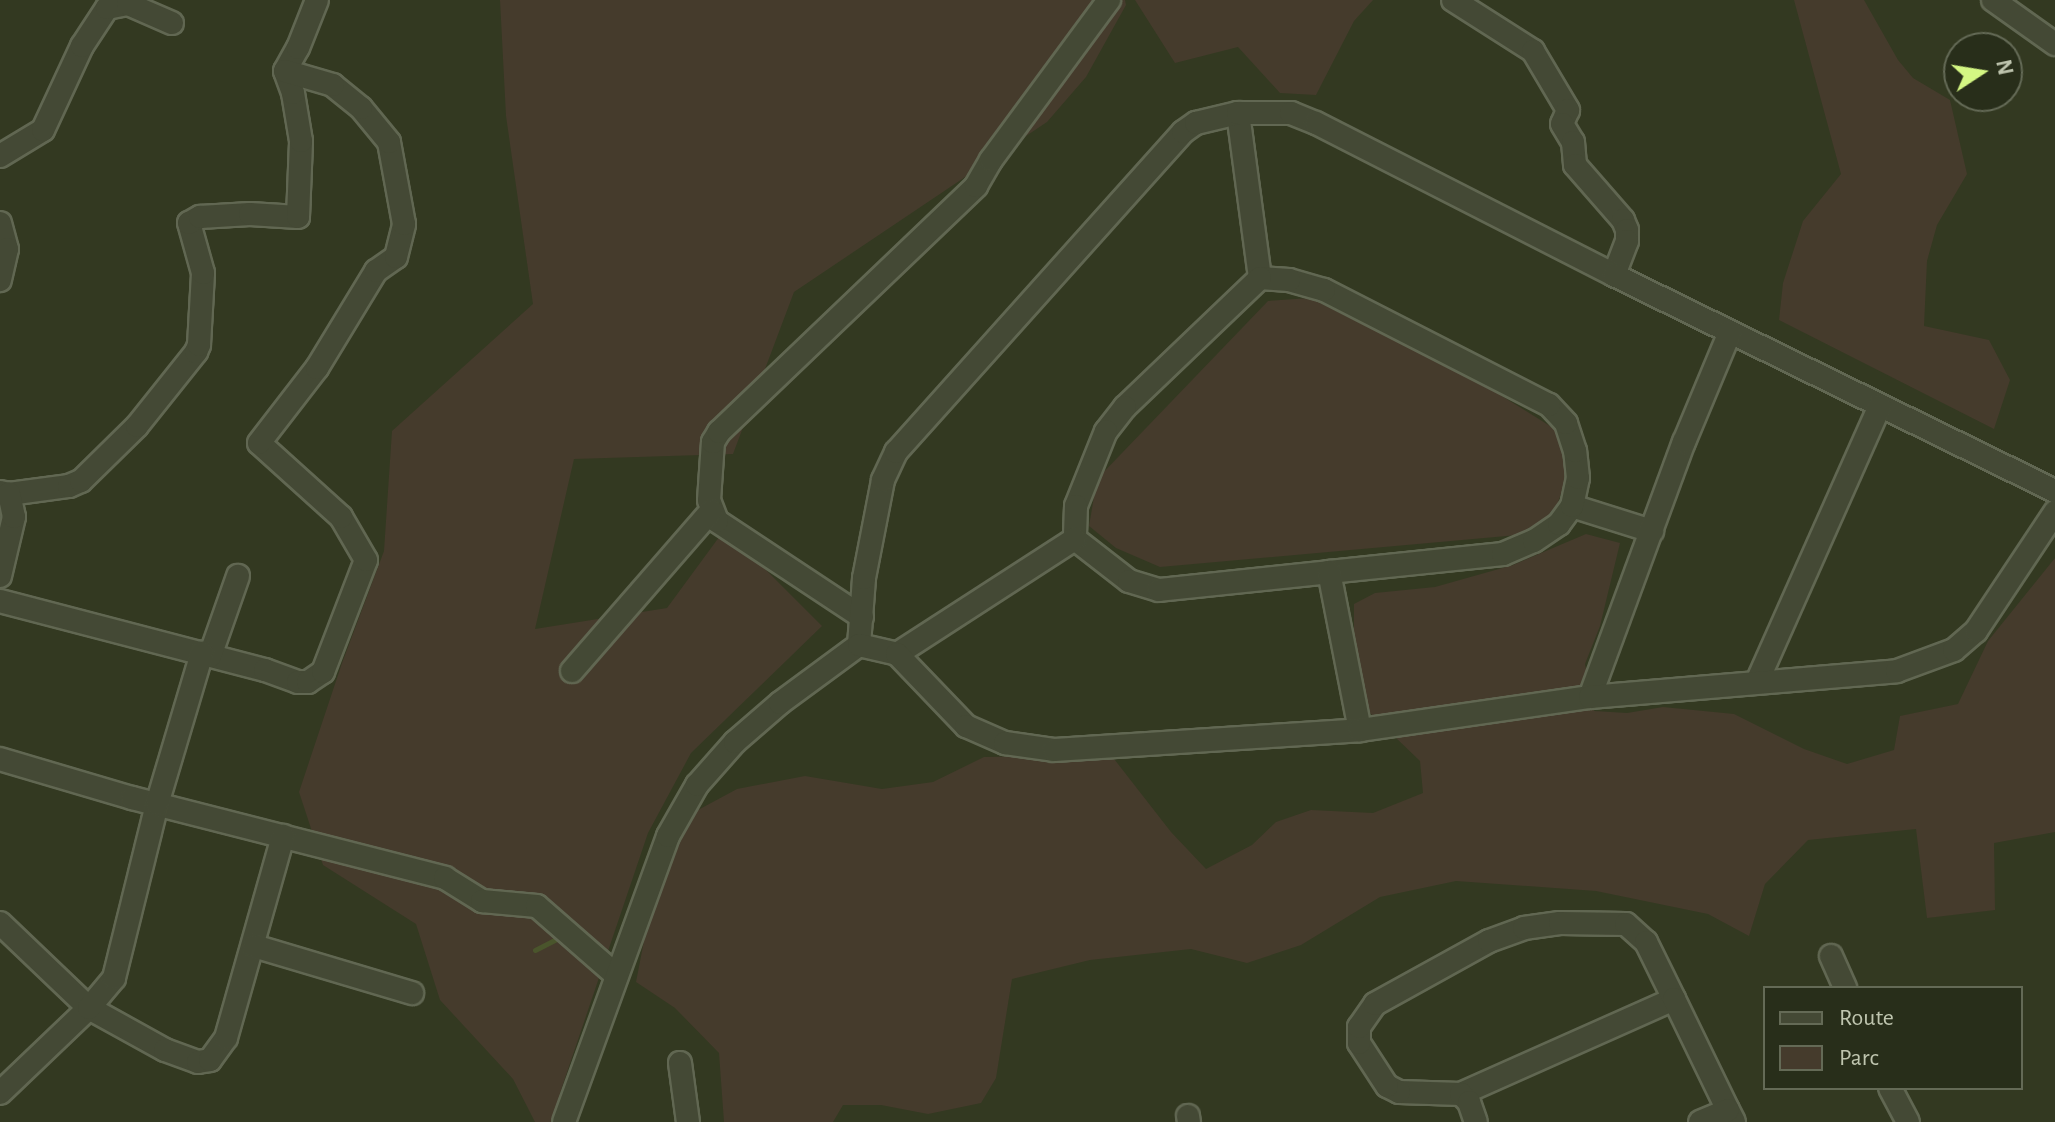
<!DOCTYPE html>
<style>
body{margin:0}
#map{position:relative;width:2055px;height:1122px;overflow:hidden;background:#333921;font-family:"Alegreya Sans",sans-serif}
div>[style]{position:absolute}
.green>*{inset:0;background:#453b2c}
.stream>*{height:5px;margin:-2.5px;padding:0 2.5px;transform-origin:2.5px;border-radius:2.5px;background:#4a552c}
.roads{filter:drop-shadow(2px 0 #616752) drop-shadow(-2px 0 #616752) drop-shadow(0 2px #616752) drop-shadow(0 -2px #616752)}
.minor>*{height:22px;margin:-11px;padding:0 11px;transform-origin:11px;border-radius:11px;background:#444935}
span{translate:-50% -50%;white-space:nowrap;text-align:center;line-height:1.15;-webkit-text-stroke:7px #282e1a;paint-order:stroke}
.legend{position:absolute;left:1763px;top:986px;width:260px;height:104px;box-sizing:border-box;background:#282e1a;border:2px solid #646a56;margin:0;padding:10px 14px;list-style:none;font-size:24px;color:#bfc5af}
.legend li{display:flex;align-items:center;gap:16px;height:40px}
.legend b{width:40px;border:2px solid #646a56}
.north{position:absolute;left:1943px;top:32px;width:80px;height:80px;box-sizing:border-box;background:#282e1a;border:2px solid #646a56;border-radius:50%;rotate:78deg;font-size:22px;font-weight:700;line-height:32px;text-align:center;color:#bfc5af}
.north::after{content:'';display:block;margin:auto;width:28px;height:36px;background:#d4f783;clip-path:polygon(50% 0,100% 100%,50% 72%,0 100%)}
</style>
<div id="map">
<div class="green">
<i style="clip-path:polygon(500px 0,1125px 0,1126px 5px,1086px 77px,1047px 122px,794px 292px,733px 454px,574px 459px,535px 629px,667px 608px,725px 529px,822px 626px,691px 753px,648px 833px,560px 1093px,556px 1122px,535px 1122px,513px 1079px,440px 1000px,416px 924px,323px 865px,299px 792px,342px 663px,384px 551px,392px 431px,533px 304px,506px 116px)"></i>
<i style="clip-path:polygon(1135px 0,1373px 0,1354px 21px,1316px 95px,1280px 93px,1238px 47px,1175px 63px)"></i>
<i style="clip-path:polygon(1794px 0,1864px 0,1898px 60px,1913px 78px,1950px 100px,1967px 174px,1937px 225px,1927px 261px,1924px 326px,1989px 340px,2010px 380px,1994px 429px,1779px 320px,1783px 283px,1803px 221px,1841px 174px)"></i>
<i style="clip-path:polygon(1310px 298px,1484px 385px,1558px 431px,1568px 472px,1555px 512px,1530px 534px,1160px 567px,1116px 548px,1089px 526px,1097px 479px,1268px 301px)"></i>
<i style="clip-path:polygon(1586px 534px,1620px 543px,1600px 626px,1585px 664px,1594px 711px,1627px 713px,1663px 707px,1734px 714px,1804px 749px,1847px 764px,1894px 750px,1900px 716px,1958px 704px,1988px 641px,2055px 558px,2055px 832px,1994px 843px,1995px 910px,1927px 918px,1916px 829px,1808px 840px,1765px 884px,1749px 936px,1708px 914px,1596px 891px,1456px 881px,1380px 897px,1301px 945px,1247px 963px,1191px 949px,1090px 960px,1012px 979px,996px 1078px,981px 1103px,928px 1114px,881px 1105px,843px 1105px,833px 1122px,724px 1122px,719px 1053px,675px 1008px,636px 982px,649px 915px,670px 860px,698px 810px,737px 789px,805px 776px,882px 789px,933px 782px,984px 757px,1111px 755px,1171px 832px,1206px 869px,1252px 845px,1276px 822px,1311px 810px,1373px 813px,1423px 793px,1420px 761px,1370px 713px,1354px 650px,1354px 604px,1375px 593px,1435px 587px,1513px 565px)"></i>
</div>
<div class="stream">
<i style="left:535px;top:950px;width:29px;rotate:-27deg"></i>
</div>
<div class="roads">
<div class="minor">
<i style="left:1453px;top:0;width:95px;rotate:32.5deg"></i>
<i style="left:1533px;top:51px;width:69px;rotate:59.3deg"></i>
<i style="left:1568px;top:110px;width:15px;rotate:113deg"></i>
<i style="left:1562px;top:124px;width:21px;rotate:59deg"></i>
<i style="left:1573px;top:142px;width:23px;rotate:85deg"></i>
<i style="left:1575px;top:165px;width:73px;rotate:48.9deg"></i>
<i style="left:1623px;top:220px;width:11px;rotate:68deg"></i>
<i style="left:1627px;top:230px;width:11px;rotate:90deg"></i>
<i style="left:1627px;top:241px;width:36px;rotate:111deg"></i>
<i style="left:1993px;top:0;width:76px;rotate:35.4deg"></i>
<i style="left:285px;top:71px;width:26px;rotate:-61deg"></i>
<i style="left:298px;top:48px;width:52px;rotate:-68.4deg"></i>
<i style="left:1238px;top:113px;width:166px;rotate:82.4deg"></i>
<i style="left:0;top:156px;width:50px;rotate:-31.2deg"></i>
<i style="left:43px;top:130px;width:93px;rotate:-65.1deg"></i>
<i style="left:82px;top:46px;width:45px;rotate:-56.7deg"></i>
<i style="left:107px;top:8px;width:21px;rotate:-11deg"></i>
<i style="left:128px;top:4px;width:48px;rotate:23.4deg"></i>
<i style="left:0;top:223px;width:27px;rotate:75deg"></i>
<i style="left:7px;top:249px;width:32px;rotate:103deg"></i>
<i style="left:0;top:492px;width:9px;rotate:13deg"></i>
<i style="left:9px;top:494px;width:61px;rotate:-7.6deg"></i>
<i style="left:69px;top:486px;width:13px;rotate:-23deg"></i>
<i style="left:81px;top:481px;width:78px;rotate:-44.5deg"></i>
<i style="left:137px;top:426px;width:95px;rotate:-51.4deg"></i>
<i style="left:196px;top:352px;width:8px;rotate:-67deg"></i>
<i style="left:199px;top:345px;width:72px;rotate:-86.8deg"></i>
<i style="left:203px;top:273px;width:52px;rotate:-105.6deg"></i>
<i style="left:189px;top:223px;width:13px;rotate:-29deg"></i>
<i style="left:200px;top:217px;width:50px;rotate:-3.4deg"></i>
<i style="left:250px;top:214px;width:48px;rotate:3.6deg"></i>
<i style="left:298px;top:217px;width:76px;rotate:-87.7deg"></i>
<i style="left:301px;top:141px;width:49px;rotate:-99.5deg"></i>
<i style="left:293px;top:93px;width:23px;rotate:-110deg"></i>
<i style="left:1572px;top:506px;width:84px;rotate:17.4deg"></i>
<i style="left:1329px;top:572px;width:175px;rotate:-5.9deg"></i>
<i style="left:1503px;top:554px;width:34px;rotate:-23deg"></i>
<i style="left:1534px;top:541px;width:30px;rotate:-34deg"></i>
<i style="left:1559px;top:524px;width:22px;rotate:-54deg"></i>
<i style="left:1572px;top:506px;width:29px;rotate:-78deg"></i>
<i style="left:1578px;top:478px;width:27px;rotate:-96deg"></i>
<i style="left:1575px;top:451px;width:29px;rotate:-108deg"></i>
<i style="left:1566px;top:423px;width:25px;rotate:-133deg"></i>
<i style="left:1549px;top:405px;width:253px;rotate:-152.9deg"></i>
<i style="left:1324px;top:290px;width:36px;rotate:-164deg"></i>
<i style="left:1289px;top:280px;width:29px;rotate:-176deg"></i>
<i style="left:1260px;top:278px;width:187px;rotate:136.3deg"></i>
<i style="left:1125px;top:407px;width:31px;rotate:128deg"></i>
<i style="left:1106px;top:431px;width:81px;rotate:111.8deg"></i>
<i style="left:1076px;top:506px;width:33px;rotate:92deg"></i>
<i style="left:1075px;top:539px;width:68px;rotate:37.9deg"></i>
<i style="left:1129px;top:581px;width:31px;rotate:17deg"></i>
<i style="left:1159px;top:590px;width:171px;rotate:-6deg"></i>
<i style="left:1329px;top:572px;width:161px;rotate:78.9deg"></i>
<i style="left:0;top:576px;width:61px;rotate:-76.7deg"></i>
<i style="left:14px;top:517px;width:24px;rotate:-102deg"></i>
<i style="left:0;top:601px;width:274px;rotate:14.6deg"></i>
<i style="left:265px;top:670px;width:35px;rotate:20deg"></i>
<i style="left:298px;top:682px;width:10px"></i>
<i style="left:308px;top:682px;width:18px;rotate:-34deg"></i>
<i style="left:323px;top:672px;width:120px;rotate:-69deg"></i>
<i style="left:366px;top:560px;width:50px;rotate:-120.2deg"></i>
<i style="left:341px;top:517px;width:110px;rotate:-137.9deg"></i>
<i style="left:259px;top:443px;width:95px;rotate:-52.3deg"></i>
<i style="left:317px;top:368px;width:114px;rotate:-58.7deg"></i>
<i style="left:376px;top:271px;width:24px;rotate:-35deg"></i>
<i style="left:396px;top:257px;width:34px;rotate:-76deg"></i>
<i style="left:404px;top:224px;width:83px;rotate:-100.4deg"></i>
<i style="left:389px;top:142px;width:44px;rotate:-129.5deg"></i>
<i style="left:361px;top:108px;width:36px;rotate:-141deg"></i>
<i style="left:333px;top:85px;width:50px;rotate:-163.7deg"></i>
<i style="left:862px;top:617px;width:174px;rotate:-146.5deg"></i>
<i style="left:717px;top:521px;width:22px;rotate:-111deg"></i>
<i style="left:709px;top:500px;width:58px;rotate:-86.1deg"></i>
<i style="left:713px;top:442px;width:12px;rotate:-59deg"></i>
<i style="left:719px;top:432px;width:356px;rotate:-43.7deg"></i>
<i style="left:976px;top:186px;width:30px;rotate:-60deg"></i>
<i style="left:991px;top:160px;width:199px;rotate:-53.6deg"></i>
<i style="left:859px;top:645px;width:67px;rotate:-85.7deg"></i>
<i style="left:864px;top:578px;width:100px;rotate:-79deg"></i>
<i style="left:883px;top:480px;width:31px;rotate:-65deg"></i>
<i style="left:896px;top:452px;width:430px;rotate:-48.1deg"></i>
<i style="left:1183px;top:132px;width:16px;rotate:-35deg"></i>
<i style="left:1196px;top:123px;width:43px;rotate:-13.4deg"></i>
<i style="left:1238px;top:113px;width:53px"></i>
<i style="left:1291px;top:113px;width:27px;rotate:22deg"></i>
<i style="left:1316px;top:123px;width:335px;rotate:27deg"></i>
<i style="left:1614px;top:275px;width:491px;rotate:26.1deg"></i>
<i style="left:897px;top:654px;width:212px;rotate:-32.9deg"></i>
<i style="left:210px;top:656px;width:85px;rotate:-70.7deg"></i>
<i style="left:572px;top:671px;width:212px;rotate:-49deg"></i>
<i style="left:1757px;top:682px;width:302px;rotate:-66deg"></i>
<i style="left:1590px;top:697px;width:272px;rotate:-69.8deg"></i>
<i style="left:1684px;top:442px;width:119px;rotate:-67.3deg"></i>
<i style="left:0;top:759px;width:138px;rotate:16.5deg"></i>
<i style="left:132px;top:798px;width:323px;rotate:14.3deg"></i>
<i style="left:445px;top:878px;width:44px;rotate:31.9deg"></i>
<i style="left:482px;top:901px;width:55px;rotate:5.2deg"></i>
<i style="left:537px;top:906px;width:106px;rotate:41.2deg"></i>
<i style="left:0;top:923px;width:123px;rotate:43.7deg"></i>
<i style="left:89px;top:1008px;width:87px;rotate:28.9deg"></i>
<i style="left:165px;top:1050px;width:35px;rotate:20deg"></i>
<i style="left:198px;top:1062px;width:12px;rotate:-9deg"></i>
<i style="left:210px;top:1060px;width:27px;rotate:-54deg"></i>
<i style="left:226px;top:1038px;width:210px;rotate:-74.2deg"></i>
<i style="left:254px;top:946px;width:165px;rotate:16.6deg"></i>
<i style="left:1831px;top:956px;width:35px;rotate:66deg"></i>
<i style="left:1674px;top:999px;width:233px;rotate:156deg"></i>
<i style="left:1461px;top:1094px;width:62px;rotate:-178.2deg"></i>
<i style="left:1399px;top:1092px;width:13px;rotate:-153deg"></i>
<i style="left:1387px;top:1086px;width:51px;rotate:-123.1deg"></i>
<i style="left:1359px;top:1043px;width:16px;rotate:-90deg"></i>
<i style="left:1359px;top:1027px;width:28px;rotate:-55deg"></i>
<i style="left:1375px;top:1004px;width:130px;rotate:-28.9deg"></i>
<i style="left:1489px;top:941px;width:37px;rotate:-20deg"></i>
<i style="left:1524px;top:928px;width:36px;rotate:-8deg"></i>
<i style="left:1560px;top:923px;width:66px;rotate:0.9deg"></i>
<i style="left:1626px;top:924px;width:27px;rotate:42deg"></i>
<i style="left:1646px;top:942px;width:64px;rotate:63.8deg"></i>
<i style="left:1674px;top:999px;width:123px;rotate:64.1deg"></i>
<i style="left:1728px;top:1110px;width:13px;rotate:63deg"></i>
<i style="left:680px;top:1063px;width:60px;rotate:82.3deg"></i>
<i style="left:1890px;top:1088px;width:38px;rotate:62deg"></i>
<i style="left:0;top:1093px;width:123px;rotate:-43.7deg"></i>
<i style="left:89px;top:1008px;width:39px;rotate:-50deg"></i>
<i style="left:114px;top:978px;width:179px;rotate:-76.1deg"></i>
<i style="left:157px;top:804px;width:158px;rotate:-73.4deg"></i>
<i style="left:1461px;top:1094px;width:11px;rotate:45deg"></i>
<i style="left:1469px;top:1102px;width:21px;rotate:71deg"></i>
<i style="left:1188px;top:1116px;width:6px;rotate:81deg"></i>
<i style="left:564px;top:1122px;width:304px;rotate:-70deg"></i>
<i style="left:668px;top:836px;width:59px;rotate:-60.4deg"></i>
<i style="left:697px;top:785px;width:57px;rotate:-48.5deg"></i>
<i style="left:735px;top:742px;width:60px;rotate:-40.9deg"></i>
<i style="left:780px;top:703px;width:98px;rotate:-36.3deg"></i>
<i style="left:859px;top:645px;width:39px;rotate:13deg"></i>
<i style="left:897px;top:654px;width:100px;rotate:46.2deg"></i>
<i style="left:966px;top:726px;width:43px;rotate:23.6deg"></i>
<i style="left:1005px;top:743px;width:49px;rotate:8.1deg"></i>
<i style="left:1054px;top:750px;width:307px;rotate:-3.7deg"></i>
<i style="left:1360px;top:730px;width:232px;rotate:-8.2deg"></i>
<i style="left:1590px;top:697px;width:308px;rotate:-4.8deg"></i>
<i style="left:1897px;top:671px;width:61px;rotate:-20.2deg"></i>
<i style="left:1954px;top:650px;width:29px;rotate:-41deg"></i>
<i style="left:1976px;top:631px;width:143px;rotate:-56.4deg"></i>
<i style="left:1700px;top:1122px;width:30px;rotate:-23deg"></i>
</div>
</div>
<ul class="legend">
<li><b style="height:10px;background:#444935"></b>Route</li>
<li><b style="height:22px;background:#453b2c"></b>Parc</li>
</ul>
<div class="north">N</div>
</div>
